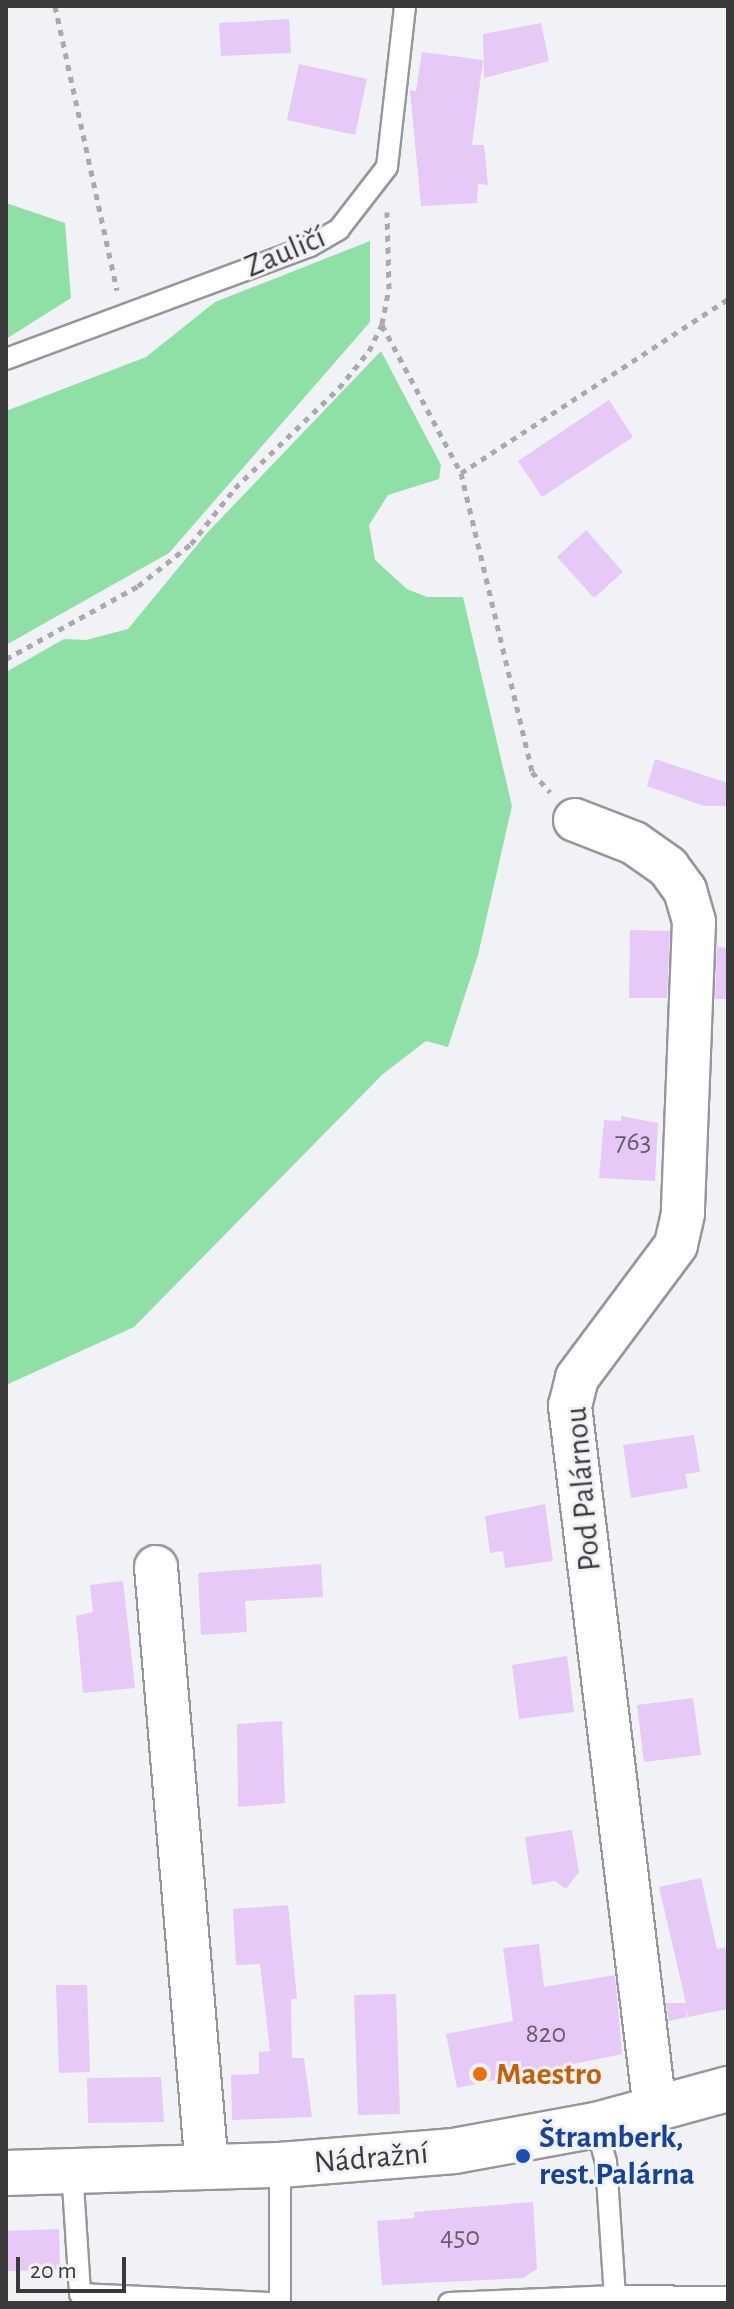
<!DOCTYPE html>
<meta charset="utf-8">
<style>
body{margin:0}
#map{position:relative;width:734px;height:2309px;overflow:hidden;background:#f1f2f5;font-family:"Alegreya Sans",sans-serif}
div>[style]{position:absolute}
.green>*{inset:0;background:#8fe0a7}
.building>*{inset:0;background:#e6c9f7}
.path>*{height:5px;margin-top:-2.5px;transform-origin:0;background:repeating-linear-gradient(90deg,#aaaaac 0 6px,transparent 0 12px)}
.roads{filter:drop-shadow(2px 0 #96979a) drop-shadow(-2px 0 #96979a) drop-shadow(0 2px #96979a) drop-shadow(0 -2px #96979a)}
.service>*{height:20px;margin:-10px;padding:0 10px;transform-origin:10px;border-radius:10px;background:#fff}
.minor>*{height:42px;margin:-21px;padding:0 21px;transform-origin:21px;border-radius:21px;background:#fff}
.secondary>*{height:44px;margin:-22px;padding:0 22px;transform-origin:22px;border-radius:22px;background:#fff}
.dots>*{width:22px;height:22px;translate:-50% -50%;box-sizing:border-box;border:4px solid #f1f2f5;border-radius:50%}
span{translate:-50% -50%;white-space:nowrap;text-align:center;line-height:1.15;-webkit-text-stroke:6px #f1f2f5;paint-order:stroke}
.number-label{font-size:28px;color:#655e6a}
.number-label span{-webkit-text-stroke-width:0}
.street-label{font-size:32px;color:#3a3a3b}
.food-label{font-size:32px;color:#c56008;font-weight:700}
.left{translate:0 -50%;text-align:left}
.transit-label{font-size:32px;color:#164399;font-weight:700}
.frame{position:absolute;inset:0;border:8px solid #3a3a3b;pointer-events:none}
.scale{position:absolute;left:16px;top:2257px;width:110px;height:36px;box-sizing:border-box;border:4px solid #3a3a3b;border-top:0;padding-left:10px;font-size:24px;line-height:28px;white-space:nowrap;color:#3a3a3b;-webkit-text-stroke:6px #f1f2f5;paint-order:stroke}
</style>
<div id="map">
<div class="green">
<i style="clip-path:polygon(6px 203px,65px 223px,71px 298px,6px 339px)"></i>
<i style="clip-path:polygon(370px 241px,370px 322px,169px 553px,6px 645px,6px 411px,146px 357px,215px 302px)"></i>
<i style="clip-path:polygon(381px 351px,441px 465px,439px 479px,388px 495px,369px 525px,375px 560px,407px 589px,427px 597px,463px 597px,512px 806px,478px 955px,448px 1047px,426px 1041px,383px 1074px,134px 1327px,6px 1385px,6px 672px,64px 639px,86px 640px,128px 629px,207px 533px)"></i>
</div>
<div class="building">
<i style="clip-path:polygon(289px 19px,291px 53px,221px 56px,219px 23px)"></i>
<i style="clip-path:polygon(541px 23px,549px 61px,484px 78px,483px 34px)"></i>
<i style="clip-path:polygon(422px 52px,483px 60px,472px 145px,484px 145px,488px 185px,478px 184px,477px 203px,421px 206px,410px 90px,416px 91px)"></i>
<i style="clip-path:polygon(299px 64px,367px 79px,355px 135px,287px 120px)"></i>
<i style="clip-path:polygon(609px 400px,633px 437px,542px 497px,518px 461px)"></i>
<i style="clip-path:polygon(586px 530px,623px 572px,594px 598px,557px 557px)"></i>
<i style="clip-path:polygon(655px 759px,728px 783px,728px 806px,704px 806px,647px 786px)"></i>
<i style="clip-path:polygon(630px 930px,670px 931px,667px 998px,629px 998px)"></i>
<i style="clip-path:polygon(717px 947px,728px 948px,728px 999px,715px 999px)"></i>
<i style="clip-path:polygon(621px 1116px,658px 1123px,655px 1181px,599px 1178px,604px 1120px,621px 1121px)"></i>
<i style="clip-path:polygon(694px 1435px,700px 1472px,685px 1474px,688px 1488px,631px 1498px,623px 1445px)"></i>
<i style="clip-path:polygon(545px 1504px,553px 1561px,505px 1568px,503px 1551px,490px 1553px,485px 1516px)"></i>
<i style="clip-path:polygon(321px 1564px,323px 1597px,245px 1601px,247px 1632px,201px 1635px,198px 1573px)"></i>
<i style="clip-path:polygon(123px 1581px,135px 1688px,83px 1693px,76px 1616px,93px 1612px,90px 1585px)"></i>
<i style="clip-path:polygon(567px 1656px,574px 1712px,519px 1719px,512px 1665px)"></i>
<i style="clip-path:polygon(693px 1698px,701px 1755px,644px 1762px,637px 1705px)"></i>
<i style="clip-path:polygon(282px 1721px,285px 1803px,238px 1807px,237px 1724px)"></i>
<i style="clip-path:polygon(572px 1830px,579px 1872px,566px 1889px,555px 1881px,532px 1885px,525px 1837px)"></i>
<i style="clip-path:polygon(701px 1878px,717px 1949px,728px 1947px,728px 2009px,688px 2017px,686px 2006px,687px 2017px,669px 2021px,666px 2003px,686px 2003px,659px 1887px)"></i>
<i style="clip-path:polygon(288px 1905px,297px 1999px,291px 1999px,292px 2058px,304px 2058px,312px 2117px,232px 2120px,231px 2075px,259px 2074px,259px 2052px,270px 2051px,260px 1964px,236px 1965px,233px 1909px)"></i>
<i style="clip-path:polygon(539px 1944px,544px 1987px,615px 1975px,622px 2054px,457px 2088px,446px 2034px,513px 2021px,503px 1948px)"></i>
<i style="clip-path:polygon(56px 1985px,87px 1985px,90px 2072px,59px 2073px)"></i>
<i style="clip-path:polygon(396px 1994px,400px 2114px,358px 2115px,354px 1995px)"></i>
<i style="clip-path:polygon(161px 2077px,164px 2122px,88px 2123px,87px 2078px)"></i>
<i style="clip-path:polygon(533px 2202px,537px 2269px,523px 2278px,382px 2285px,377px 2221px,415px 2218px,414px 2212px)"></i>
<i style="clip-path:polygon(59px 2229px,60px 2270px,6px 2271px,6px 2231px)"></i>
</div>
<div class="path">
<i style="left:55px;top:6px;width:291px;rotate:77.7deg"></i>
<i style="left:382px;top:325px;width:168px;rotate:61.9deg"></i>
<i style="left:461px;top:473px;width:307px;rotate:76.6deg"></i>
<i style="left:532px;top:772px;width:27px;rotate:48deg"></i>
<i style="left:461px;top:473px;width:319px;rotate:-33.1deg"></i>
<i style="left:6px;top:659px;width:151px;rotate:-28.9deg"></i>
<i style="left:138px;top:586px;width:68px;rotate:-38.4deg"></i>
<i style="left:191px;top:544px;width:71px;rotate:-51.8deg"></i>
<i style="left:235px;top:488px;width:144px;rotate:-43.9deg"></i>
<i style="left:339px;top:388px;width:48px;rotate:-51deg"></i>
<i style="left:369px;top:351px;width:30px;rotate:-64deg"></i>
<i style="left:382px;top:324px;width:36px;rotate:-79deg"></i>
<i style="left:389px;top:289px;width:77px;rotate:-91.5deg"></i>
</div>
<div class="roads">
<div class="service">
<i style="left:6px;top:359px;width:324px;rotate:-20.4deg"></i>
<i style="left:310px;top:246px;width:34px;rotate:-30deg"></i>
<i style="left:339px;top:229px;width:78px;rotate:-52.3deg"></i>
<i style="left:387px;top:167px;width:162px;rotate:-83.6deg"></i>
<i style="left:596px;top:2125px;width:38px;rotate:75deg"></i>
<i style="left:606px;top:2162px;width:134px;rotate:86.2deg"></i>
<i style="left:615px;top:2296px;width:113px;rotate:0.5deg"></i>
<i style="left:280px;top:2165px;width:138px;rotate:90deg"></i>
<i style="left:72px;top:2169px;width:125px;rotate:86.3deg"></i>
<i style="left:80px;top:2294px;width:194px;rotate:2.7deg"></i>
<i style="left:449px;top:2303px;width:166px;rotate:-2.4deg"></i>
</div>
<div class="minor">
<i style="left:575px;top:820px;width:63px;rotate:21.3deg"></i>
<i style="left:634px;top:843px;width:42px;rotate:35.2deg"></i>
<i style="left:668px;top:867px;width:29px;rotate:54deg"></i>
<i style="left:685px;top:890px;width:33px;rotate:74deg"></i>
<i style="left:694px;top:922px;width:292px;rotate:92.2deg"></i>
<i style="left:683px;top:1214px;width:32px;rotate:103deg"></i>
<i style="left:676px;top:1245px;width:166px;rotate:126.7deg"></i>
<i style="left:577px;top:1378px;width:29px;rotate:104deg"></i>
<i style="left:570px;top:1406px;width:708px;rotate:83.11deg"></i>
<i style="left:156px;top:1567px;width:603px;rotate:85.15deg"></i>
</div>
<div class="secondary">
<i style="left:6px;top:2173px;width:274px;rotate:-1.7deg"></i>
<i style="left:280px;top:2165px;width:175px;rotate:-4.6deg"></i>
<i style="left:454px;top:2151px;width:144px;rotate:-10.4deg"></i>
<i style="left:596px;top:2125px;width:137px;rotate:-15.3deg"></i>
</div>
</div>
<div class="dots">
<i style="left:480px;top:2074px;background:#e8710a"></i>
<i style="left:523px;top:2156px;background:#1a4fb4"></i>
</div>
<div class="number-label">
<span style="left:633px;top:1142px">763</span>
<span style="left:546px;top:2034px">820</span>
<span style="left:460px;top:2237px">450</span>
</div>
<div class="street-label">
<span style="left:285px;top:252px;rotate:-23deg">Zauličí</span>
<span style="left:583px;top:1489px;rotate:-95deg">Pod Palárnou</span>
<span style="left:371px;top:2158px;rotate:-5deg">Nádražní</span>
</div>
<div class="food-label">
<span class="left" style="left:496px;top:2074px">Maestro</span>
</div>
<div class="transit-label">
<span class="left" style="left:539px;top:2156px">Štramberk,<br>rest.Palárna</span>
</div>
<div class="frame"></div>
<div class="scale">20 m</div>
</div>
